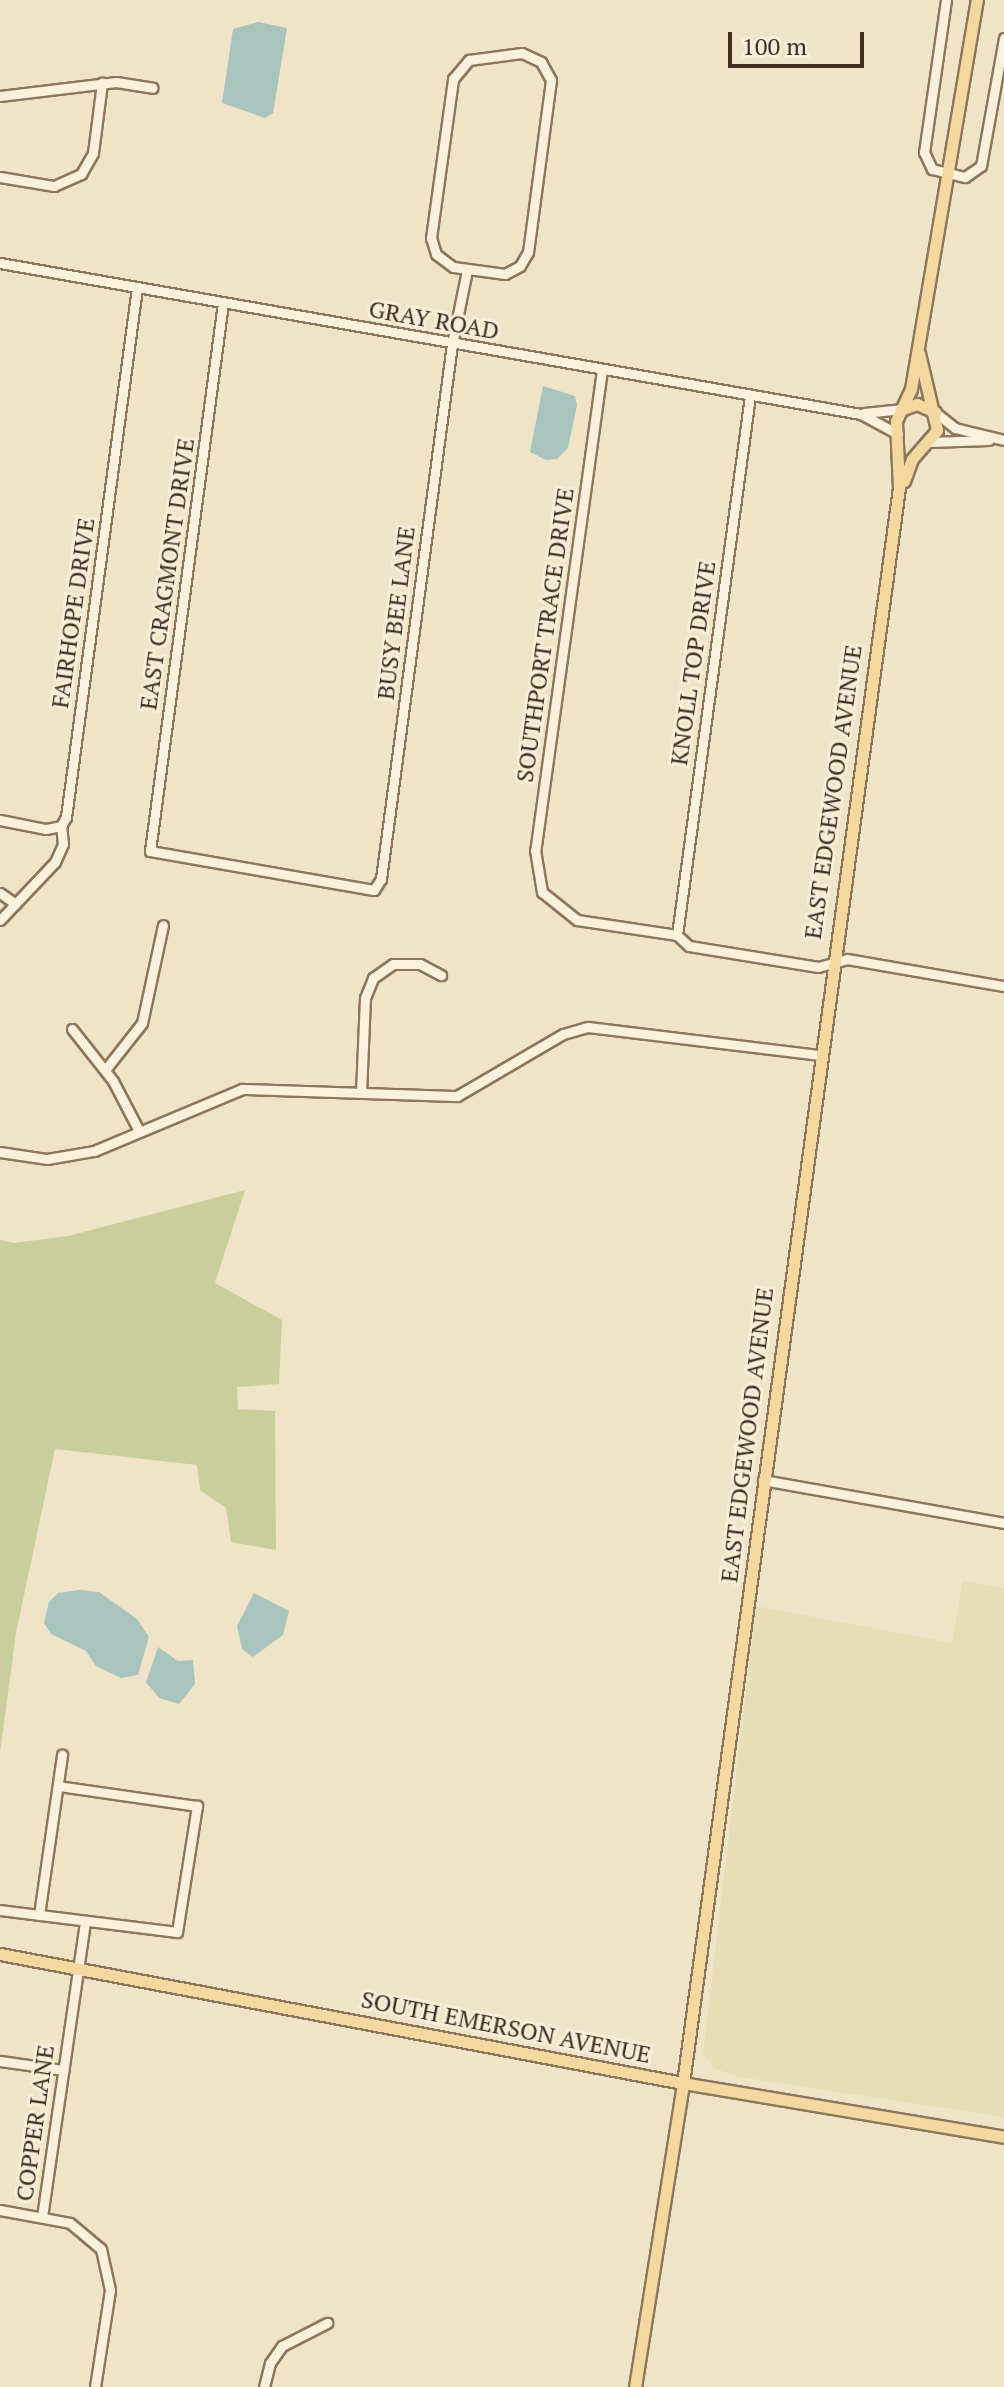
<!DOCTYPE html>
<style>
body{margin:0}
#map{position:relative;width:1004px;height:2387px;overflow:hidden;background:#f0e4c8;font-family:"PT Serif",serif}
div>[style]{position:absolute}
.farmland>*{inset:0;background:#e6deb5}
.green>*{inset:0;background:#c9cf9b}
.water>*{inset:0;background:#a9c4bc}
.roads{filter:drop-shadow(2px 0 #8d765c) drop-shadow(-2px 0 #8d765c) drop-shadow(0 2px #8d765c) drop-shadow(0 -2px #8d765c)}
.minor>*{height:9px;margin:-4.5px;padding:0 4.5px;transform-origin:4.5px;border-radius:4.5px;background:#faf1dc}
.major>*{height:11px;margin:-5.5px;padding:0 5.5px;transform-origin:5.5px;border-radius:5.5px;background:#f3d9a0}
span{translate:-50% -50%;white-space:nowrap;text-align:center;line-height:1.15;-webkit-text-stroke:6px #f7eed8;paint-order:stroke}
.street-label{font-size:24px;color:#3d2e20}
.scale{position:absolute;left:728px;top:32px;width:136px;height:36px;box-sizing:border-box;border:4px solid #3d2e20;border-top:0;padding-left:10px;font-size:24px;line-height:28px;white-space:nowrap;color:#3d2e20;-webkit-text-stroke:6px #f7eed8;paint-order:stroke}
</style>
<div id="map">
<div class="farmland">
<i style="clip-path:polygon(963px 1581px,1004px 1588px,1004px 2117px,739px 2077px,713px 2068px,703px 2054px,756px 1606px,952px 1643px)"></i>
</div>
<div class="green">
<i style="clip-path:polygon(245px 1190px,215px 1283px,282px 1320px,279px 1384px,237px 1387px,238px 1409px,275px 1411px,276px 1550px,231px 1542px,226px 1508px,200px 1490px,197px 1465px,55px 1449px,16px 1633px,0 1753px,0 1240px,14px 1243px,68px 1236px)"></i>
</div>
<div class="water">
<i style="clip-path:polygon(258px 22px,287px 28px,273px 113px,265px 118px,222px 103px,233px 29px)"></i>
<i style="clip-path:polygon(543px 386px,575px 396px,577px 405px,568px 448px,557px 459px,546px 460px,530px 452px)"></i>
<i style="clip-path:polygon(80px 1590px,99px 1592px,137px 1619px,149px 1637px,138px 1675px,121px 1678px,96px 1666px,86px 1651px,51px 1634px,44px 1623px,49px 1602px,58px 1593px)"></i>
<i style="clip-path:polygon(254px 1593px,289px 1611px,283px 1635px,253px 1657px,242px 1649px,237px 1626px)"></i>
<i style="clip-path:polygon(158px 1647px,178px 1661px,193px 1660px,195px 1684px,179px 1704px,159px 1698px,146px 1682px)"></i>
</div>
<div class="roads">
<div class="minor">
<i style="left:946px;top:0;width:154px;rotate:98.2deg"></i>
<i style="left:924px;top:152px;width:19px;rotate:65deg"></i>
<i style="left:932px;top:169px;width:34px;rotate:14deg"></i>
<i style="left:965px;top:177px;width:19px;rotate:-35deg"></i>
<i style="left:981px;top:166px;width:130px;rotate:-79.8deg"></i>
<i style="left:522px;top:53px;width:21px;rotate:25deg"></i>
<i style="left:541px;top:62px;width:21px;rotate:61deg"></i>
<i style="left:551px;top:80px;width:174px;rotate:97.6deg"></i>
<i style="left:528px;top:252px;width:16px;rotate:120deg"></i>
<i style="left:520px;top:266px;width:17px;rotate:152deg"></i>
<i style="left:505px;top:274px;width:52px;rotate:-172.3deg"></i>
<i style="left:453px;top:267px;width:21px;rotate:-143deg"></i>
<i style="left:436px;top:254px;width:17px;rotate:-107deg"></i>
<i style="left:431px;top:238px;width:161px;rotate:-82.1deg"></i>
<i style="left:453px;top:79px;width:25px;rotate:-50deg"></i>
<i style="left:469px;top:60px;width:53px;rotate:-7.5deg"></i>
<i style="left:0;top:96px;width:117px;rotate:-6.9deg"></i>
<i style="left:116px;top:82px;width:37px;rotate:9deg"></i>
<i style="left:0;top:177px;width:55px;rotate:9.5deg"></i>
<i style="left:54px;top:186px;width:30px;rotate:-24deg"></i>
<i style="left:81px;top:174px;width:24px;rotate:-60deg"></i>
<i style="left:93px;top:153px;width:71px;rotate:-82.7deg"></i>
<i style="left:0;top:263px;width:874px;rotate:9.95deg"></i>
<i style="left:861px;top:414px;width:42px;rotate:28.4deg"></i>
<i style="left:223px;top:303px;width:553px;rotate:97.59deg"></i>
<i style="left:150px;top:851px;width:227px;rotate:9.9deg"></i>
<i style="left:374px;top:890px;width:13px;rotate:-58deg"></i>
<i style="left:381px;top:879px;width:540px;rotate:-82.44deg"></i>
<i style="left:452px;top:344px;width:76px;rotate:-78.5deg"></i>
<i style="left:602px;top:370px;width:485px;rotate:97.9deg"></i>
<i style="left:535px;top:850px;width:43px;rotate:80.5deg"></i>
<i style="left:542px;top:892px;width:45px;rotate:38.7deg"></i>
<i style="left:577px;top:920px;width:101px;rotate:8.5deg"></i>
<i style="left:677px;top:935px;width:16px;rotate:43deg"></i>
<i style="left:689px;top:946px;width:131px;rotate:9.2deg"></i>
<i style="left:818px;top:967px;width:30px;rotate:-15deg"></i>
<i style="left:847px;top:959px;width:159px;rotate:9.8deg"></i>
<i style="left:935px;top:412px;width:26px;rotate:39deg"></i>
<i style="left:955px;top:428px;width:50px;rotate:13.8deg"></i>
<i style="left:864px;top:413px;width:39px;rotate:-6deg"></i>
<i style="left:929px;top:442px;width:60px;rotate:-1.9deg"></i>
<i style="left:0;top:820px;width:47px;rotate:11.1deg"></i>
<i style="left:46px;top:829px;width:15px;rotate:-11deg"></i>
<i style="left:0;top:893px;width:19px;rotate:35deg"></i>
<i style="left:0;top:920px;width:80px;rotate:-46.5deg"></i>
<i style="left:55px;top:862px;width:20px;rotate:-66deg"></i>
<i style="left:63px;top:844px;width:18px;rotate:-96deg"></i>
<i style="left:61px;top:826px;width:10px;rotate:-61deg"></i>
<i style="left:66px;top:817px;width:534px;rotate:-82.36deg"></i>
<i style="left:677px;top:935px;width:544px;rotate:-82.29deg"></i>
<i style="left:72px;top:1029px;width:66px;rotate:51.7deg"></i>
<i style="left:113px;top:1081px;width:56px;rotate:62.5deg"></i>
<i style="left:105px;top:1070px;width:60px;rotate:-51.8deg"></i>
<i style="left:142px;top:1023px;width:100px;rotate:-77.9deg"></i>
<i style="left:361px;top:1093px;width:95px;rotate:-87.6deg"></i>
<i style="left:365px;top:998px;width:22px;rotate:-68deg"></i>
<i style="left:373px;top:978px;width:24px;rotate:-35deg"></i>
<i style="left:393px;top:964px;width:27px"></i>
<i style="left:420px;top:964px;width:24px;rotate:28deg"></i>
<i style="left:0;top:1152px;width:48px;rotate:8.5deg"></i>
<i style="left:47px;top:1159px;width:48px;rotate:-9.7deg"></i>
<i style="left:94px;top:1151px;width:160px;rotate:-22.7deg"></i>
<i style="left:242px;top:1089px;width:215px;rotate:1.9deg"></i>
<i style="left:457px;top:1096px;width:123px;rotate:-30.3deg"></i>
<i style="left:563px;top:1034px;width:26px;rotate:-16deg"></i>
<i style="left:588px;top:1027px;width:232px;rotate:6.9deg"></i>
<i style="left:763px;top:1480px;width:245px;rotate:10.1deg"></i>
<i style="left:0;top:1910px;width:178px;rotate:7.1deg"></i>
<i style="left:177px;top:1932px;width:128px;rotate:-81deg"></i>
<i style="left:197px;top:1806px;width:140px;rotate:-171.8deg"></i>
<i style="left:39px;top:1915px;width:162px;rotate:-81.8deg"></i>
<i style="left:0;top:2061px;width:64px;rotate:8.1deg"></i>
<i style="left:0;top:2210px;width:71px;rotate:10.5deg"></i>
<i style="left:70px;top:2223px;width:40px;rotate:40deg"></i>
<i style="left:101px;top:2249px;width:42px;rotate:77.6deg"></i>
<i style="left:110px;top:2290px;width:98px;rotate:98.8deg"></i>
<i style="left:42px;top:2217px;width:299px;rotate:-81.7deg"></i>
<i style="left:264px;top:2387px;width:25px;rotate:-76deg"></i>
<i style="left:270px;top:2363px;width:21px;rotate:-55deg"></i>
<i style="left:282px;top:2346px;width:51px;rotate:-27.1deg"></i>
</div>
<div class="major">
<i style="left:903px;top:409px;width:15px;rotate:-20deg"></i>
<i style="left:917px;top:404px;width:20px;rotate:24deg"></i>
<i style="left:904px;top:481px;width:23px;rotate:-70deg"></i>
<i style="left:912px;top:459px;width:38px;rotate:-49deg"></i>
<i style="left:937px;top:430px;width:79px;rotate:-103.2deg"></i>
<i style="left:0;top:1954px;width:695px;rotate:10.7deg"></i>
<i style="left:683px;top:2083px;width:326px;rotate:9.5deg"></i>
<i style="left:635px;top:2387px;width:308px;rotate:-81deg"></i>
<i style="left:683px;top:2083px;width:1610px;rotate:-82.29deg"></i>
<i style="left:899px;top:488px;width:67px;rotate:-92.6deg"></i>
<i style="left:896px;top:421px;width:35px;rotate:-65deg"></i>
<i style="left:911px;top:389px;width:395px;rotate:-80.4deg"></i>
</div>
</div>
<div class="street-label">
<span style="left:434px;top:320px;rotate:10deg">GRAY ROAD</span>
<span style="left:167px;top:574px;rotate:-82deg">EAST CRAGMONT DRIVE</span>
<span style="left:73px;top:613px;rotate:-82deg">FAIRHOPE DRIVE</span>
<span style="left:396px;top:613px;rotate:-83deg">BUSY BEE LANE</span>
<span style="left:545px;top:635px;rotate:-82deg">SOUTHPORT TRACE DRIVE</span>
<span style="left:693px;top:663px;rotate:-82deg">KNOLL TOP DRIVE</span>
<span style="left:833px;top:792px;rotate:-82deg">EAST EDGEWOOD AVENUE</span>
<span style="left:747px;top:1435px;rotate:-83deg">EAST EDGEWOOD AVENUE</span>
<span style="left:506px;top:2027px;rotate:11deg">SOUTH EMERSON AVENUE</span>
<span style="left:35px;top:2123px;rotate:-82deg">COPPER LANE</span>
</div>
<div class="scale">100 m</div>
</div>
